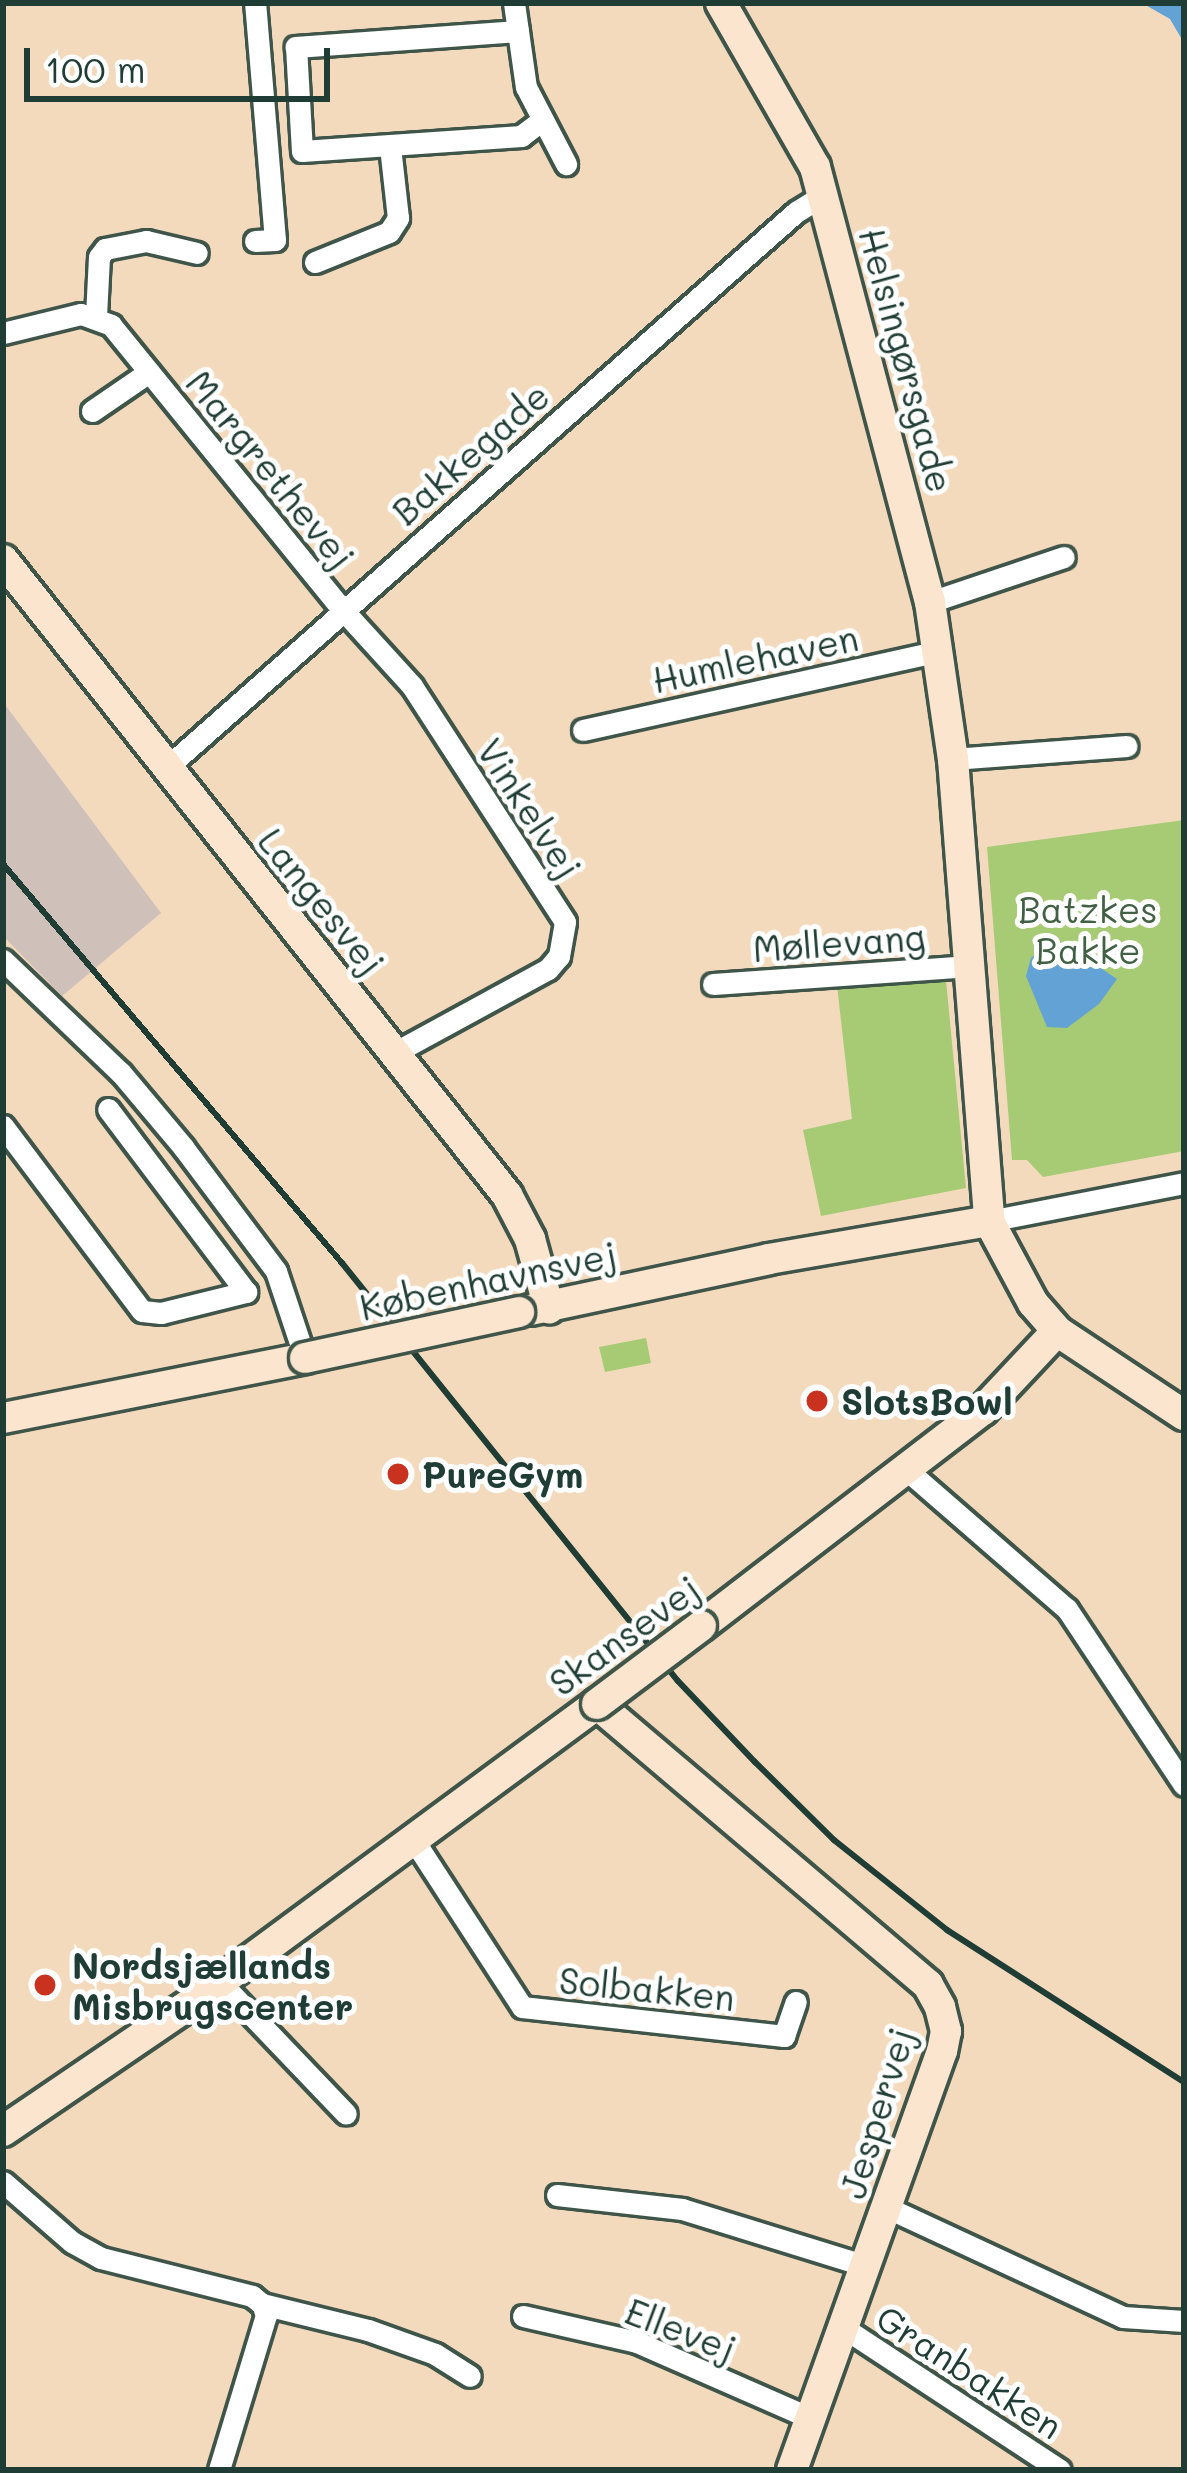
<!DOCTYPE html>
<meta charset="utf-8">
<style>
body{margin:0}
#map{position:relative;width:1187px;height:2473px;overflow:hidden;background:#f3dabd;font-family:Mali,sans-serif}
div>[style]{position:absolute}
.industrial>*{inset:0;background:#cfc0ba}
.green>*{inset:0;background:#a7cb75}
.water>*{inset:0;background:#62a2d5}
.roads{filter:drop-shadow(3px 0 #3f5549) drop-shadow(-3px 0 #3f5549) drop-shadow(0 3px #3f5549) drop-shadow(0 -3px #3f5549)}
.street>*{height:21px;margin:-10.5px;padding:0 10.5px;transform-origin:10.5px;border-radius:10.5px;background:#fff}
.secondary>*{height:30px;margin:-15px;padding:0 15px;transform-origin:15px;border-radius:15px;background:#fbe5cf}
.rail>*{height:6px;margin:-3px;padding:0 3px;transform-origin:3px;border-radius:3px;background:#1f3d34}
.bridges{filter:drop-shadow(3px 0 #3f5549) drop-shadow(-3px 0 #3f5549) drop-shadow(0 3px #3f5549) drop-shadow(0 -3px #3f5549)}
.secondary-bridge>*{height:30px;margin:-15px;padding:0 15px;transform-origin:15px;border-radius:15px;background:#fbe5cf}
.dots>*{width:33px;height:33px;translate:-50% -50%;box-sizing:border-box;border:6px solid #fff;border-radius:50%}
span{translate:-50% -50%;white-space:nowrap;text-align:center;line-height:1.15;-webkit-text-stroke:10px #fff;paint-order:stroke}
.street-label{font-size:36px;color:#1f3d34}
.park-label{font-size:36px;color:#416044}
.poi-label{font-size:36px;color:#1f3d34;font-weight:700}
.left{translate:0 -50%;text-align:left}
.frame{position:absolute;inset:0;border:6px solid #1f3d34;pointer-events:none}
.scale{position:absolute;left:24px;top:48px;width:306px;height:54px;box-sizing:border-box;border:6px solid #1f3d34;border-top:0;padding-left:15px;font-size:36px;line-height:42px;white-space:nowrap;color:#1f3d34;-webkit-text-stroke:9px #fff;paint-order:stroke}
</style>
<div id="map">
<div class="industrial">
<i style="clip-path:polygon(3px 702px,161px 913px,62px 996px,3px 936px)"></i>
</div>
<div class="green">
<i style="clip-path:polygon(1184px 820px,1184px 1151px,1043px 1177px,1027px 1160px,1012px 1160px,987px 847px)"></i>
<i style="clip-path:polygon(946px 980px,966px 1188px,821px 1216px,803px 1130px,852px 1119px,837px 985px)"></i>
<i style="clip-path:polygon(646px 1338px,651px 1363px,605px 1372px,599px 1347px)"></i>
</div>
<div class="water">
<i style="clip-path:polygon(1142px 3px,1184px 3px,1184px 43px,1170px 19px)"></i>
<i style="clip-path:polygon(1046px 944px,1065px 944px,1117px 979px,1099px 1004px,1067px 1028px,1047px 1027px,1026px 976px,1031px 958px)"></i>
</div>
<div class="roads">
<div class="street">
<i style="left:514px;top:3px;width:85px;rotate:81.9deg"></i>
<i style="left:526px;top:87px;width:87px;rotate:62.5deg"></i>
<i style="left:518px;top:31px;width:223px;rotate:175.9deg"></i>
<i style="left:296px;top:47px;width:104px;rotate:86.7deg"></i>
<i style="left:302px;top:151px;width:220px;rotate:-3.9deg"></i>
<i style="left:521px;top:136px;width:25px;rotate:-37deg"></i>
<i style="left:255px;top:241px;width:20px;rotate:-3deg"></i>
<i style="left:275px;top:240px;width:238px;rotate:-94.8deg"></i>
<i style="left:315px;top:262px;width:80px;rotate:-22.1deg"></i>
<i style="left:389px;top:232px;width:17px;rotate:-57deg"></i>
<i style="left:398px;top:218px;width:71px;rotate:-96.4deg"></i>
<i style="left:96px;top:316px;width:59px;rotate:-87.1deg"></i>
<i style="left:99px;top:257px;width:10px;rotate:-53deg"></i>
<i style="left:105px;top:249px;width:42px;rotate:-11deg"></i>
<i style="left:146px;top:241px;width:52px;rotate:13.2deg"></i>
<i style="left:3px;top:333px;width:80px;rotate:-13.7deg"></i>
<i style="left:81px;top:314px;width:32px;rotate:20deg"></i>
<i style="left:111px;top:325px;width:366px;rotate:50.9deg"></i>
<i style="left:342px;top:609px;width:104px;rotate:47.7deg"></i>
<i style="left:412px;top:686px;width:281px;rotate:57deg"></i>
<i style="left:565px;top:922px;width:35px;rotate:100deg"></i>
<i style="left:559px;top:956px;width:17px;rotate:130deg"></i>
<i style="left:548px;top:969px;width:175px;rotate:151.4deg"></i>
<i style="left:92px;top:411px;width:69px;rotate:-34.4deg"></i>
<i style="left:930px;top:602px;width:141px;rotate:-18.6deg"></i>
<i style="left:583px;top:730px;width:366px;rotate:-12.5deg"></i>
<i style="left:953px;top:759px;width:174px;rotate:-4.3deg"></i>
<i style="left:166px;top:768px;width:840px;rotate:-41.43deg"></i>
<i style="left:796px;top:212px;width:32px;rotate:-32deg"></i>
<i style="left:3px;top:960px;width:163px;rotate:43.8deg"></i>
<i style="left:121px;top:1073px;width:97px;rotate:50deg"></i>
<i style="left:183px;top:1147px;width:155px;rotate:53.1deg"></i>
<i style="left:276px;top:1271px;width:92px;rotate:71.6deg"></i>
<i style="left:713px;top:984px;width:258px;rotate:-4deg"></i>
<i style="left:3px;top:1126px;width:231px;rotate:53.1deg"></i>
<i style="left:142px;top:1311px;width:19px;rotate:6deg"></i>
<i style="left:161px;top:1313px;width:88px;rotate:-13.9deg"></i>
<i style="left:246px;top:1292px;width:229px;rotate:-127deg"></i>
<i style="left:989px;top:1221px;width:199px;rotate:-11deg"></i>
<i style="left:908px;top:1471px;width:211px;rotate:41deg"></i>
<i style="left:1067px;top:1609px;width:211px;rotate:56.4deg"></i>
<i style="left:413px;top:1839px;width:200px;rotate:57deg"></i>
<i style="left:522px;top:2007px;width:264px;rotate:6.3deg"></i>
<i style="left:784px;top:2036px;width:36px;rotate:-71deg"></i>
<i style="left:220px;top:1982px;width:182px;rotate:46.3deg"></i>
<i style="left:3px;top:2182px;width:91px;rotate:41deg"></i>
<i style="left:72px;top:2242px;width:33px;rotate:29deg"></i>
<i style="left:101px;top:2258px;width:156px;rotate:14.1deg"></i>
<i style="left:252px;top:2296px;width:13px;rotate:39deg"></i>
<i style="left:262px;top:2304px;width:12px;rotate:70deg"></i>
<i style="left:266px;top:2315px;width:162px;rotate:106.9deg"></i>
<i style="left:557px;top:2195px;width:126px;rotate:6.4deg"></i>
<i style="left:682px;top:2209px;width:193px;rotate:17.2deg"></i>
<i style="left:888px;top:2208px;width:259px;rotate:24.9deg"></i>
<i style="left:1123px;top:2317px;width:61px;rotate:3.8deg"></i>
<i style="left:262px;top:2304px;width:109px;rotate:13.8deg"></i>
<i style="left:368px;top:2330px;width:71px;rotate:19.7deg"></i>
<i style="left:435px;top:2354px;width:41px;rotate:32.2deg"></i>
<i style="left:523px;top:2316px;width:117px;rotate:12.8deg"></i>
<i style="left:637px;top:2342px;width:189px;rotate:23.7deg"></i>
<i style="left:844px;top:2328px;width:258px;rotate:33.3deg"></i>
</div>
<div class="secondary">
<i style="left:721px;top:3px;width:189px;rotate:60.2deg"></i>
<i style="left:815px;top:167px;width:450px;rotate:75.2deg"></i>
<i style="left:930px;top:602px;width:159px;rotate:81.7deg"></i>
<i style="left:953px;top:759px;width:463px;rotate:85.5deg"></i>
<i style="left:989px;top:1221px;width:93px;rotate:61.8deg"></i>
<i style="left:1033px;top:1303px;width:37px;rotate:49deg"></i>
<i style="left:1057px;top:1331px;width:152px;rotate:33.5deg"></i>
<i style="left:3px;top:560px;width:811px;rotate:51.56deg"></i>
<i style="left:507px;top:1195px;width:50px;rotate:62.4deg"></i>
<i style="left:530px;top:1239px;width:72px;rotate:74.6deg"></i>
<i style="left:530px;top:1310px;width:244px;rotate:-12deg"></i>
<i style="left:769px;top:1259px;width:223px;rotate:-9.8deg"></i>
<i style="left:3px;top:1418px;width:308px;rotate:-11.2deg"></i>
<i style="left:701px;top:1626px;width:355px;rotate:-37.5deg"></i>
<i style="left:983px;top:1410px;width:108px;rotate:-46.9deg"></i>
<i style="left:3px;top:2131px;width:235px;rotate:-34.2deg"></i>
<i style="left:197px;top:1999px;width:497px;rotate:-36.4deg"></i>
<i style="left:597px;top:1704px;width:434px;rotate:40.3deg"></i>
<i style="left:928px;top:1985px;width:25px;rotate:61deg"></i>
<i style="left:940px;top:2007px;width:25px;rotate:76deg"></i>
<i style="left:946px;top:2031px;width:20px;rotate:101deg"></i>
<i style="left:942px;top:2051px;width:445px;rotate:109.7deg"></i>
</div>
</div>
<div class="rail">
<i style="left:3px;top:864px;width:524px;rotate:49.65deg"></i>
<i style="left:342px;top:1263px;width:536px;rotate:51.21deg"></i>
<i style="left:678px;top:1681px;width:112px;rotate:46.5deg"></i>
<i style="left:755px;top:1762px;width:111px;rotate:44.6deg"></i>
<i style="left:834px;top:1840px;width:144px;rotate:38.5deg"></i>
<i style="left:947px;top:1930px;width:282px;rotate:32.7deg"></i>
</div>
<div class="bridges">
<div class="secondary-bridge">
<i style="left:305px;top:1358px;width:219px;rotate:-12.1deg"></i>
<i style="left:597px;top:1704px;width:130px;rotate:-36.9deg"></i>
</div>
</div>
<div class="dots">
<i style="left:817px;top:1401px;background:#c8321e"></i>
<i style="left:398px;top:1474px;background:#c8321e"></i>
<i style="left:45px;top:1985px;background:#c8321e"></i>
</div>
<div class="street-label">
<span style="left:907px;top:360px;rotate:75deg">Helsingørsgade</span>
<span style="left:470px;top:453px;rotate:-41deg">Bakkegade</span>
<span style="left:271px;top:469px;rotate:51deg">Margrethevej</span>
<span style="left:755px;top:658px;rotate:-12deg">Humlehaven</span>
<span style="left:530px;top:808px;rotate:57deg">Vinkelvej</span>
<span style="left:322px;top:901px;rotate:51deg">Langesvej</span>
<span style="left:839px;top:942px;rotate:-4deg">Møllevang</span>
<span style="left:488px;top:1280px;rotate:-12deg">Københavnsvej</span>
<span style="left:624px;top:1635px;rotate:-36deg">Skansevej</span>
<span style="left:647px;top:1988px;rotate:6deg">Solbakken</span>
<span style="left:876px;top:2113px;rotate:-73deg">Jespervej</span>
<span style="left:681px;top:2329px;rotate:21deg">Ellevej</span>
<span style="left:970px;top:2371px;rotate:33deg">Granbakken</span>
</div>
<div class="park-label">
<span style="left:1088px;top:929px">Batzkes<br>Bakke</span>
</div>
<div class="poi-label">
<span class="left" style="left:841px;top:1401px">SlotsBowl</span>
<span class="left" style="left:422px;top:1474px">PureGym</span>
<span class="left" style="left:72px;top:1985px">Nordsjællands<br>Misbrugscenter</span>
</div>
<div class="frame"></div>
<div class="scale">100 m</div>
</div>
